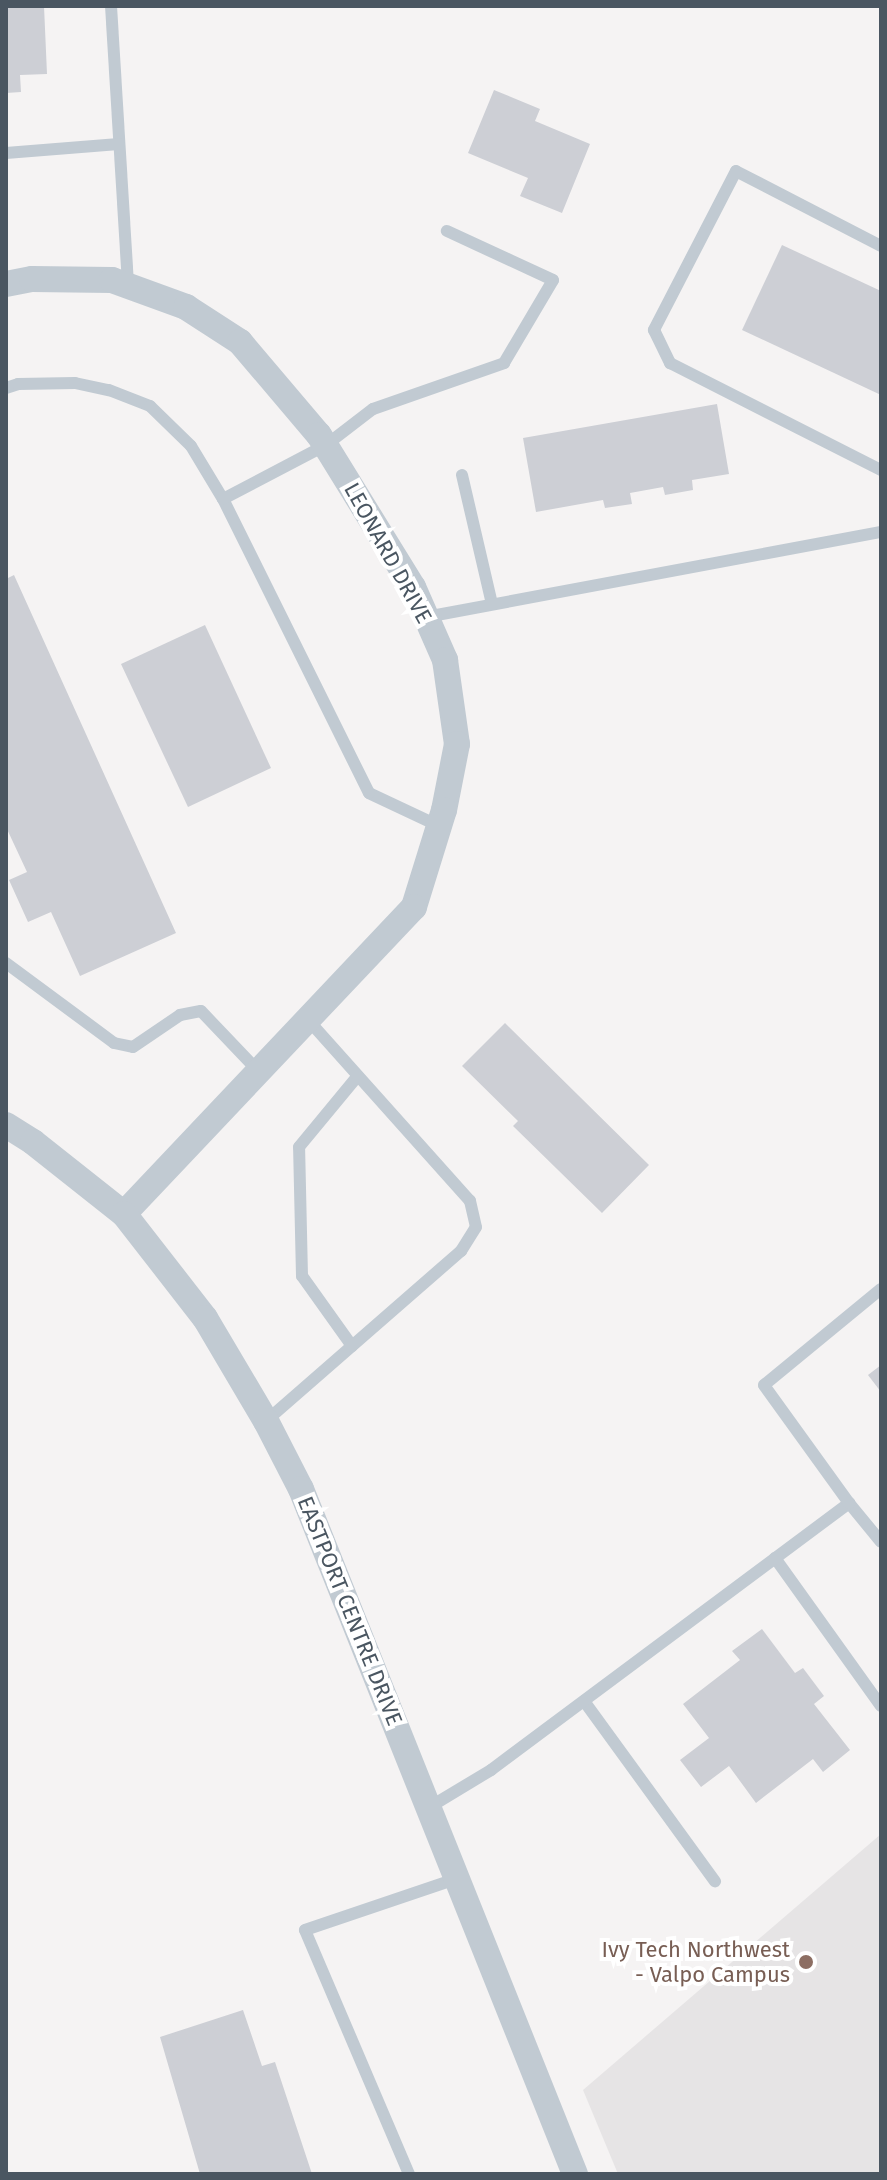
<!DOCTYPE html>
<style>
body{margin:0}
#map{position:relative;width:887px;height:2180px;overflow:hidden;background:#f5f3f3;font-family:"Fira Sans",sans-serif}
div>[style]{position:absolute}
.education>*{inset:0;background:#e6e4e5}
.building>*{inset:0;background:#cdcfd5}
.lane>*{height:12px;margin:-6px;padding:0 6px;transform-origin:6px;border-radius:6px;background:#c1cad2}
.street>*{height:26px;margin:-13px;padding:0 13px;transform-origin:13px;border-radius:13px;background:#c1cad2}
.dots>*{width:22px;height:22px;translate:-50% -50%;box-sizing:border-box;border:4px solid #fff;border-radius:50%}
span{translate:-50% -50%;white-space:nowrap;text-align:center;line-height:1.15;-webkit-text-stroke:8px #fff;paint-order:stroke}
.street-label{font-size:22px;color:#4a5661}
.education-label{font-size:22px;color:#785e54}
.right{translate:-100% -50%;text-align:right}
.frame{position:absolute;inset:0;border:8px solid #4a5661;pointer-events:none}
</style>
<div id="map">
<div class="education">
<i style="clip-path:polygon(881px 1834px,881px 2174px,618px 2174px,583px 2090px)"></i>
</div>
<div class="building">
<i style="clip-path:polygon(6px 6px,44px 6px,47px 74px,20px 75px,21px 92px,6px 93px)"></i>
<i style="clip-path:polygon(494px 90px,540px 109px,535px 121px,590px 144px,562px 213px,520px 196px,528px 178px,468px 153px)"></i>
<i style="clip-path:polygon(782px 245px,881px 291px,881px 395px,742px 330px)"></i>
<i style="clip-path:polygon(717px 404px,729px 474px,692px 480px,693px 490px,665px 495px,663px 487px,630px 493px,632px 504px,605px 508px,603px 500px,536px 512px,523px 438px)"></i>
<i style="clip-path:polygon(14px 575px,176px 933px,80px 976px,51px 912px,28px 922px,9px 880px,27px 872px,6px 827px,6px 579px)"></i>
<i style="clip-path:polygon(205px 625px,271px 768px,188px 807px,121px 664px)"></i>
<i style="clip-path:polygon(505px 1023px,649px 1165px,602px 1213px,513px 1126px,518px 1121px,462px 1066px)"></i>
<i style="clip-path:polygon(881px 1365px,881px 1392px,868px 1375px)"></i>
<i style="clip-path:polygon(762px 1629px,795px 1673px,803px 1668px,824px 1696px,814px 1704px,850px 1750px,823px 1772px,813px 1759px,756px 1803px,729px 1766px,701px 1787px,680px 1760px,709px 1738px,683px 1704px,740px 1660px,732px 1651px)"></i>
<i style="clip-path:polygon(243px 2010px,262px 2066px,275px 2062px,312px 2174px,200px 2174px,160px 2037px)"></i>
</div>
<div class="lane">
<i style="left:111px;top:6px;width:281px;rotate:86.5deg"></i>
<i style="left:6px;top:153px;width:113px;rotate:-4.6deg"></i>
<i style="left:881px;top:246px;width:163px;rotate:-152.7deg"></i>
<i style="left:736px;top:171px;width:179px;rotate:117.3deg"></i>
<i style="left:654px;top:330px;width:37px;rotate:64deg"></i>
<i style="left:670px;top:363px;width:237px;rotate:26.9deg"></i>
<i style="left:6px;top:388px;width:13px;rotate:-18deg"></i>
<i style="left:18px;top:384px;width:57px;rotate:-1deg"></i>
<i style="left:75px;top:383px;width:35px;rotate:12deg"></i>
<i style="left:109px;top:390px;width:44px;rotate:21.3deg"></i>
<i style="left:150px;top:406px;width:57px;rotate:44.3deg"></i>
<i style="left:191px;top:446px;width:62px;rotate:58.9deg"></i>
<i style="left:462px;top:475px;width:132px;rotate:76.9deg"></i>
<i style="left:426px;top:617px;width:463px;rotate:-10.6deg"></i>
<i style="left:439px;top:826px;width:77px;rotate:-154.8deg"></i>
<i style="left:369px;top:793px;width:328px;rotate:-116.4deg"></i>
<i style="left:223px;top:499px;width:116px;rotate:-27.7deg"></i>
<i style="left:326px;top:445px;width:59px;rotate:-37.5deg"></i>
<i style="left:373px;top:409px;width:139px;rotate:-19.3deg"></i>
<i style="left:504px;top:363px;width:96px;rotate:-59.4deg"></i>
<i style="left:553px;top:280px;width:117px;rotate:-155.2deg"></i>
<i style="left:6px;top:963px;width:134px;rotate:36.5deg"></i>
<i style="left:114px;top:1043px;width:19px;rotate:12deg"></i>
<i style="left:133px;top:1047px;width:57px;rotate:-34.2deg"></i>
<i style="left:180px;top:1015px;width:21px;rotate:-11deg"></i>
<i style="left:201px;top:1011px;width:84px;rotate:46.4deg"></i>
<i style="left:352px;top:1346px;width:86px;rotate:-125.5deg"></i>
<i style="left:302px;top:1276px;width:129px;rotate:-91.3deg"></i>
<i style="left:299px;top:1147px;width:89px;rotate:-50.4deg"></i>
<i style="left:266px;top:1421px;width:259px;rotate:-41.1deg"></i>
<i style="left:461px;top:1251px;width:28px;rotate:-58deg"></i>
<i style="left:476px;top:1227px;width:27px;rotate:-103deg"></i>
<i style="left:470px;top:1201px;width:243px;rotate:-131.8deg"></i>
<i style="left:849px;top:1503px;width:50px;rotate:50.6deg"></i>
<i style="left:775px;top:1558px;width:182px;rotate:54.4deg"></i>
<i style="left:584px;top:1701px;width:223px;rotate:54deg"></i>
<i style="left:428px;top:1808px;width:74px;rotate:-31.1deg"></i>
<i style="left:491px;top:1770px;width:447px;rotate:-36.7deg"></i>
<i style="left:849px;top:1503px;width:145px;rotate:-125.8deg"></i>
<i style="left:764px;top:1385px;width:151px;rotate:-39.4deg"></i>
<i style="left:409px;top:2174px;width:265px;rotate:-113.1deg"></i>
<i style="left:305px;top:1930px;width:163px;rotate:-18.7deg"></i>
</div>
<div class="street">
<i style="left:6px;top:284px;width:26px;rotate:-11deg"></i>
<i style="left:32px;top:279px;width:80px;rotate:0.7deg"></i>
<i style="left:112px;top:280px;width:79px;rotate:20deg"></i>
<i style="left:186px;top:307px;width:64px;rotate:32.9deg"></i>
<i style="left:240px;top:342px;width:122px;rotate:49.7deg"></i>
<i style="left:319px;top:435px;width:179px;rotate:58.3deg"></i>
<i style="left:413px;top:587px;width:80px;rotate:66.3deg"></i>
<i style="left:445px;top:660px;width:85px;rotate:81.9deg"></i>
<i style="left:457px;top:744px;width:67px;rotate:101.1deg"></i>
<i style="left:444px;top:810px;width:102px;rotate:107.2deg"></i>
<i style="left:414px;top:907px;width:422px;rotate:133.4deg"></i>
<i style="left:6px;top:1125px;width:32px;rotate:32deg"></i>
<i style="left:33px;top:1142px;width:116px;rotate:38.4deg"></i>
<i style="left:124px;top:1214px;width:132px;rotate:52.1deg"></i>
<i style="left:205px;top:1318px;width:120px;rotate:59.4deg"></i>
<i style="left:266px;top:1421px;width:76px;rotate:62.8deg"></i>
<i style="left:301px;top:1489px;width:738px;rotate:68.2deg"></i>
</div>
<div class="dots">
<i style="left:806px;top:1962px;background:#8d6e63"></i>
</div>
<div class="street-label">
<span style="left:388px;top:553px;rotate:61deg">LEONARD DRIVE</span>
<span style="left:350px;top:1611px;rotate:68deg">EASTPORT CENTRE DRIVE</span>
</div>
<div class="education-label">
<span class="right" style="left:790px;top:1962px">Ivy Tech Northwest<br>- Valpo Campus</span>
</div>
<div class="frame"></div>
</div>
